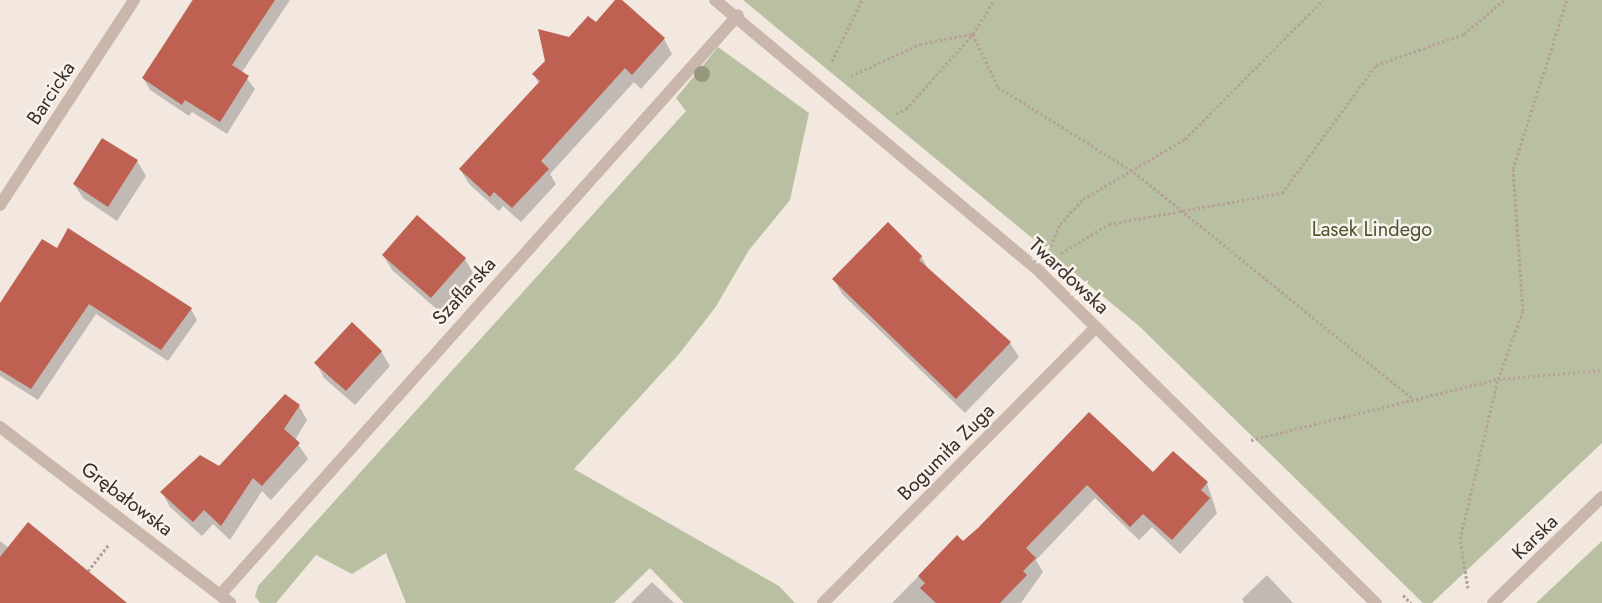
<!DOCTYPE html>
<meta charset="utf-8">
<style>
body{margin:0}
#map{position:relative;width:1602px;height:603px;overflow:hidden;background:#f2e8e0;font-family:Jost,sans-serif}
div>[style]{position:absolute}
.green>*{inset:0;background:#b9c0a1}
.shadow>*{inset:0;background:#0003}
.building>*{inset:0;background:#be6152}
.path>*{height:3px;margin-top:-1.5px;transform-origin:0;background:repeating-linear-gradient(90deg,#b5a197 0 2.5px,transparent 0 5px)}
.minor>*{height:12px;margin:-6px;padding:0 6px;transform-origin:6px;border-radius:6px;background:#c9b7ac}
.trees>*{width:16px;height:16px;margin:-8px;border-radius:50%;background:#96977f}
span{translate:-50% -50%;white-space:nowrap;text-align:center;line-height:1.15;-webkit-text-stroke:5px #f9f2ec;paint-order:stroke}
.street-label{font-size:20px;color:#382e2b}
.park-label{font-size:20px;color:#4b5530}
</style>
<div id="map">
<div class="green">
<i style="clip-path:polygon(743px 0,1602px 0,1602px 443px,1432px 603px,1423px 603px,1139px 326px)"></i>
<i style="clip-path:polygon(718px 47px,809px 113px,790px 200px,749px 250px,715px 308px,679px 354px,574px 469px,779px 586px,795px 603px,684px 603px,650px 568px,614px 603px,406px 603px,386px 553px,352px 574px,316px 555px,276px 603px,260px 603px,255px 596px,258px 586px,686px 111px,676px 98px)"></i>
<i style="clip-path:polygon(1602px 541px,1602px 603px,1536px 603px)"></i>
</div>
<div class="shadow">
<i style="clip-path:polygon(192px 0,290px 0,242px 72px,255px 89px,227px 134px,192px 112px,189px 116px,150px 90px,143px 78px)"></i>
<i style="clip-path:polygon(617px 0,664px 39px,672px 54px,641px 89px,634px 82px,550px 174px,556px 184px,521px 222px,503px 206px,499px 211px,469px 184px,460px 169px,539px 84px,534px 75px,569px 39px,596px 24px)"></i>
<i style="clip-path:polygon(137px 161px,146px 176px,117px 221px,83px 198px,74px 184px)"></i>
<i style="clip-path:polygon(57px 250px,191px 309px,197px 320px,168px 361px,96px 314px,38px 400px,0 376px,0 306px)"></i>
<i style="clip-path:polygon(383px 255px,465px 259px,473px 273px,440px 312px,392px 270px)"></i>
<i style="clip-path:polygon(921px 256px,930px 272px,1010px 343px,1019px 357px,965px 413px,842px 294px,834px 279px)"></i>
<i style="clip-path:polygon(381px 351px,390px 366px,355px 405px,324px 378px,316px 363px)"></i>
<i style="clip-path:polygon(299px 406px,307px 420px,295px 440px,308px 459px,271px 500px,262px 491px,230px 540px,213px 524px,202px 536px,170px 507px,162px 492px,219px 468px)"></i>
<i style="clip-path:polygon(1089px 414px,1153px 474px,1207px 483px,1217px 513px,1180px 554px,1152px 527px,1139px 540px,1095px 498px,1036px 560px,1043px 572px,1021px 603px,892px 603px,957px 537px,963px 543px,979px 529px)"></i>
<i style="clip-path:polygon(0 541px,9px 548px,125px 603px,0 603px)"></i>
<i style="clip-path:polygon(1267px 575px,1293px 603px,1244px 603px,1242px 599px)"></i>
<i style="clip-path:polygon(652px 582px,674px 603px,631px 603px)"></i>
</div>
<div class="building">
<i style="clip-path:polygon(193px 0,275px 0,232px 65px,249px 76px,220px 122px,185px 100px,182px 105px,142px 78px)"></i>
<i style="clip-path:polygon(615px 0,622px 0,665px 38px,632px 75px,625px 68px,541px 161px,549px 169px,512px 208px,494px 192px,490px 197px,459px 169px,540px 81px,532px 74px,545px 61px,538px 29px,569px 37px,588px 16px,596px 22px)"></i>
<i style="clip-path:polygon(102px 138px,138px 160px,108px 207px,73px 184px)"></i>
<i style="clip-path:polygon(417px 215px,466px 258px,431px 298px,382px 255px)"></i>
<i style="clip-path:polygon(888px 222px,922px 256px,919px 260px,1011px 342px,956px 399px,832px 279px)"></i>
<i style="clip-path:polygon(68px 228px,192px 308px,161px 350px,89px 304px,31px 389px,0 370px,0 303px,42px 239px,57px 248px)"></i>
<i style="clip-path:polygon(352px 322px,382px 351px,346px 391px,314px 363px)"></i>
<i style="clip-path:polygon(285px 394px,300px 405px,284px 429px,300px 443px,262px 486px,253px 478px,221px 526px,204px 510px,193px 522px,160px 492px,200px 455px,219px 466px)"></i>
<i style="clip-path:polygon(1089px 412px,1153px 472px,1173px 451px,1208px 482px,1201px 490px,1210px 498px,1172px 540px,1143px 514px,1130px 527px,1087px 485px,1026px 548px,1036px 558px,1023px 571px,1027px 575px,1000px 603px,936px 603px,920px 588px,925px 583px,918px 576px,957px 535px,963px 541px,978px 528px)"></i>
<i style="clip-path:polygon(28px 522px,88px 571px,127px 603px,0 603px,0 557px)"></i>
</div>
<div class="path">
<i style="left:973px;top:34px;width:59px;rotate:64.7deg"></i>
<i style="left:998px;top:87px;width:160px;rotate:32deg"></i>
<i style="left:1134px;top:172px;width:360px;rotate:39.1deg"></i>
<i style="left:832px;top:61px;width:68px;rotate:-63.8deg"></i>
<i style="left:851px;top:76px;width:76px;rotate:-24.9deg"></i>
<i style="left:920px;top:44px;width:53px;rotate:-10.9deg"></i>
<i style="left:896px;top:114px;width:11px;rotate:-27deg"></i>
<i style="left:906px;top:109px;width:101px;rotate:-48.2deg"></i>
<i style="left:973px;top:34px;width:40px;rotate:-58deg"></i>
<i style="left:1051px;top:246px;width:24px;rotate:-68deg"></i>
<i style="left:1060px;top:224px;width:34px;rotate:-47deg"></i>
<i style="left:1083px;top:199px;width:118px;rotate:-30.5deg"></i>
<i style="left:1185px;top:139px;width:196px;rotate:-45.2deg"></i>
<i style="left:1061px;top:253px;width:56px;rotate:-31.1deg"></i>
<i style="left:1109px;top:224px;width:176px;rotate:-10.2deg"></i>
<i style="left:1282px;top:193px;width:159px;rotate:-53.7deg"></i>
<i style="left:1376px;top:65px;width:93px;rotate:-19.4deg"></i>
<i style="left:1464px;top:34px;width:52px;rotate:-40.4deg"></i>
<i style="left:1251px;top:440px;width:254px;rotate:-13.9deg"></i>
<i style="left:1498px;top:379px;width:104px;rotate:-4.9deg"></i>
<i style="left:88px;top:571px;width:33px;rotate:-52deg"></i>
<i style="left:1468px;top:588px;width:50px;rotate:-99.3deg"></i>
<i style="left:1460px;top:539px;width:164px;rotate:-76.6deg"></i>
<i style="left:1498px;top:379px;width:72px;rotate:-69.8deg"></i>
<i style="left:1523px;top:311px;width:142px;rotate:-94deg"></i>
<i style="left:1513px;top:169px;width:177px;rotate:-72.3deg"></i>
<i style="left:1403px;top:595px;width:11px;rotate:45deg"></i>
</div>
<div class="minor">
<i style="left:715px;top:0;width:424px;rotate:39.9deg"></i>
<i style="left:1040px;top:272px;width:472px;rotate:44.6deg"></i>
<i style="left:0;top:205px;width:245px;rotate:-56.8deg"></i>
<i style="left:0;top:427px;width:290px;rotate:37.4deg"></i>
<i style="left:221px;top:594px;width:776px;rotate:-48.24deg"></i>
<i style="left:823px;top:603px;width:388px;rotate:-45.3deg"></i>
<i style="left:1493px;top:603px;width:152px;rotate:-44.2deg"></i>
</div>
<div class="trees">
<i style="left:702px;top:74px"></i>
</div>
<div class="street-label">
<span style="left:51px;top:93px;rotate:-57deg">Barcicka</span>
<span style="left:1069px;top:276px;rotate:43deg">Twardowska</span>
<span style="left:464px;top:291px;rotate:-48deg">Szaflarska</span>
<span style="left:946px;top:452px;rotate:-45deg">Bogumiła Zuga</span>
<span style="left:127px;top:499px;rotate:37deg">Grębałowska</span>
<span style="left:1535px;top:537px;rotate:-44deg">Karska</span>
</div>
<div class="park-label">
<span style="left:1372px;top:229px">Lasek Lindego</span>
</div>
</div>
